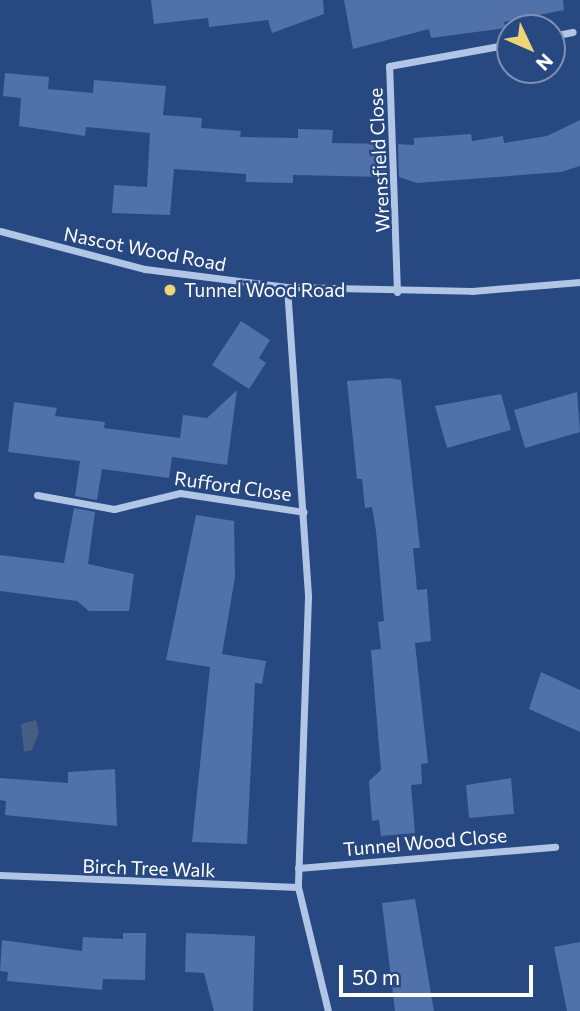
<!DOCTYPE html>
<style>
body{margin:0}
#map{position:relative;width:580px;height:1011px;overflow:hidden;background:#284881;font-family:Commissioner,sans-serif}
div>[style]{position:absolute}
.water>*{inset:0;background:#465d86}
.building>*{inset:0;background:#5171aa}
.minor>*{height:7px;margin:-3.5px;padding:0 3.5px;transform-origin:3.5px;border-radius:3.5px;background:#b1c5e6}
.dots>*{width:19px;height:19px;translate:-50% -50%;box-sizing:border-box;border:4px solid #284881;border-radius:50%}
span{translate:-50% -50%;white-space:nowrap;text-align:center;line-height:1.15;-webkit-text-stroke:5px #284881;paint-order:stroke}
.street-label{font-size:19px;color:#fff}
.poi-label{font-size:19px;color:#fff}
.left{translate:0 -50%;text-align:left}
.north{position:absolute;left:496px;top:14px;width:70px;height:70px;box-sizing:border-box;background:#284881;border:2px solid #7e91b3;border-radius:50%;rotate:134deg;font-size:19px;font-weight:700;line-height:28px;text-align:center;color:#fff}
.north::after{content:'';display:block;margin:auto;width:24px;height:32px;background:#edd477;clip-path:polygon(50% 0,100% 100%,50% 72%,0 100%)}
.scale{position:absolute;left:339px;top:965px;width:194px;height:32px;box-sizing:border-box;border:4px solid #fff;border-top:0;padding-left:9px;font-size:21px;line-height:24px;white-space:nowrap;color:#fff;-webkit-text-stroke:5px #284881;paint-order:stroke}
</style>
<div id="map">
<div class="water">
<i style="clip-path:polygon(36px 720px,39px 733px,32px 750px,24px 752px,21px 724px)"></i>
</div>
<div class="building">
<i style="clip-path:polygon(151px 0,323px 0,324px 14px,272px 33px,268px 20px,209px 27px,208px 18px,154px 24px)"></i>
<i style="clip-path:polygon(344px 0,563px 0,564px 10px,504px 22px,506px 28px,431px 38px,429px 29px,353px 49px)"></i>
<i style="clip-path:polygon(5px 73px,49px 77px,48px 89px,93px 93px,94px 80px,166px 86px,163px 115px,202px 118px,201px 128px,241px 131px,240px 137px,298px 138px,298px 129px,333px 130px,332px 143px,386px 144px,387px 177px,293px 175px,293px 183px,246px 182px,246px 174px,174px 169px,170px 215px,112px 213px,114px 185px,147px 187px,150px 133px,86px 127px,85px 136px,19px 126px,21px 98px,3px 96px)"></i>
<i style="clip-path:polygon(580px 120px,580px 166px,561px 172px,417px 183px,399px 177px,398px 144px,414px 145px,414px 138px,471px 134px,472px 141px,503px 136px,504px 143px,547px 136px)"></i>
<i style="clip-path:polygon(241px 321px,270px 340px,259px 358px,266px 363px,249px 389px,212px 365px)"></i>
<i style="clip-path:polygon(390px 378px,401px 380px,420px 548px,413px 548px,417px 590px,427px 589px,431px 641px,415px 643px,428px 763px,421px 764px,422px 784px,411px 785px,415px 833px,381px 836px,379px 820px,372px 821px,369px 781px,381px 770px,371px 650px,381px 649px,378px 622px,384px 621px,376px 531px,372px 507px,365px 508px,362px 479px,357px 479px,347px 381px)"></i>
<i style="clip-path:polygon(237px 390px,227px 465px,172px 457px,169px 478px,102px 469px,97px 500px,75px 496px,80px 461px,8px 452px,14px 402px,57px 408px,55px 416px,105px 422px,104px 428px,180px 438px,183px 415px,207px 418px)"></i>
<i style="clip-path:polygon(577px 392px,580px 432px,525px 448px,514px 410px)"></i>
<i style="clip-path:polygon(501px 394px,511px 430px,447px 448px,435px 406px)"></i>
<i style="clip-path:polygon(74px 508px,95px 512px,88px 564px,134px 574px,129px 611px,89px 611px,77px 601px,0 591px,0 555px,64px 563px)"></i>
<i style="clip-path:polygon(196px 515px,234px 521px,235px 577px,222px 654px,266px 661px,262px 684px,255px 683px,247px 844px,192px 842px,210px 667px,166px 660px)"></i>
<i style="clip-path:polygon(541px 672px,580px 690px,580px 732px,529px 709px)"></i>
<i style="clip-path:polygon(115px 769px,117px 826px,5px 815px,6px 801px,0 800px,0 778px,68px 783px,68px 772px)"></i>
<i style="clip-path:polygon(511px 778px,514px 814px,469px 818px,466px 785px)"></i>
<i style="clip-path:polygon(415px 899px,434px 1011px,395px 1011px,382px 903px)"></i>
<i style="clip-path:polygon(123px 933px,146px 933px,145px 980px,103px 979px,102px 990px,7px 981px,8px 972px,0 971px,2px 940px,82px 951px,83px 937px,123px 939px)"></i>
<i style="clip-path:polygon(186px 933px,255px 936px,253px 1011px,214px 1011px,204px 973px,185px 972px)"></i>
<i style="clip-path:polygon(580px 942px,580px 1011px,567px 1011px,554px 947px)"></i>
</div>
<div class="minor">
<i style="left:552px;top:36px;width:21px;rotate:-11deg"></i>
<i style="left:0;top:231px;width:150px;rotate:14.7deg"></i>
<i style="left:145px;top:269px;width:143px;rotate:7.2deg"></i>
<i style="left:287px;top:287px;width:185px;rotate:1.2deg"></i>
<i style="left:472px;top:291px;width:108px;rotate:-4.8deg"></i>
<i style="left:287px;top:287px;width:311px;rotate:86.1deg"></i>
<i style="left:308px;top:597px;width:290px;rotate:92deg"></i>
<i style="left:298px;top:887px;width:128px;rotate:76.4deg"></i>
<i style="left:397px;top:292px;width:226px;rotate:-92deg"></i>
<i style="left:389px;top:66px;width:123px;rotate:-10.3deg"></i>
<i style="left:37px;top:495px;width:78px;rotate:10.3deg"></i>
<i style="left:114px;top:509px;width:68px;rotate:-13.6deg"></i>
<i style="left:180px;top:493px;width:125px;rotate:8.7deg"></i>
<i style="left:298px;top:868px;width:258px;rotate:-4.7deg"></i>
<i style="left:0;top:875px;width:298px;rotate:2.3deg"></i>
</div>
<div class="dots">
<i style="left:170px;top:290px;background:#edd477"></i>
</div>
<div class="street-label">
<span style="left:379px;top:160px;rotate:-93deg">Wrensfield Close</span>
<span style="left:145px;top:249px;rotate:11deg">Nascot Wood Road</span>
<span style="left:233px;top:486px;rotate:8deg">Rufford Close</span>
<span style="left:425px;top:842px;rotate:-5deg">Tunnel Wood Close</span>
<span style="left:149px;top:868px;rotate:2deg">Birch Tree Walk</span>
</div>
<div class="poi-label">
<span class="left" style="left:184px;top:290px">Tunnel Wood Road</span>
</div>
<div class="north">N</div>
<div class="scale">50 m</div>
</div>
